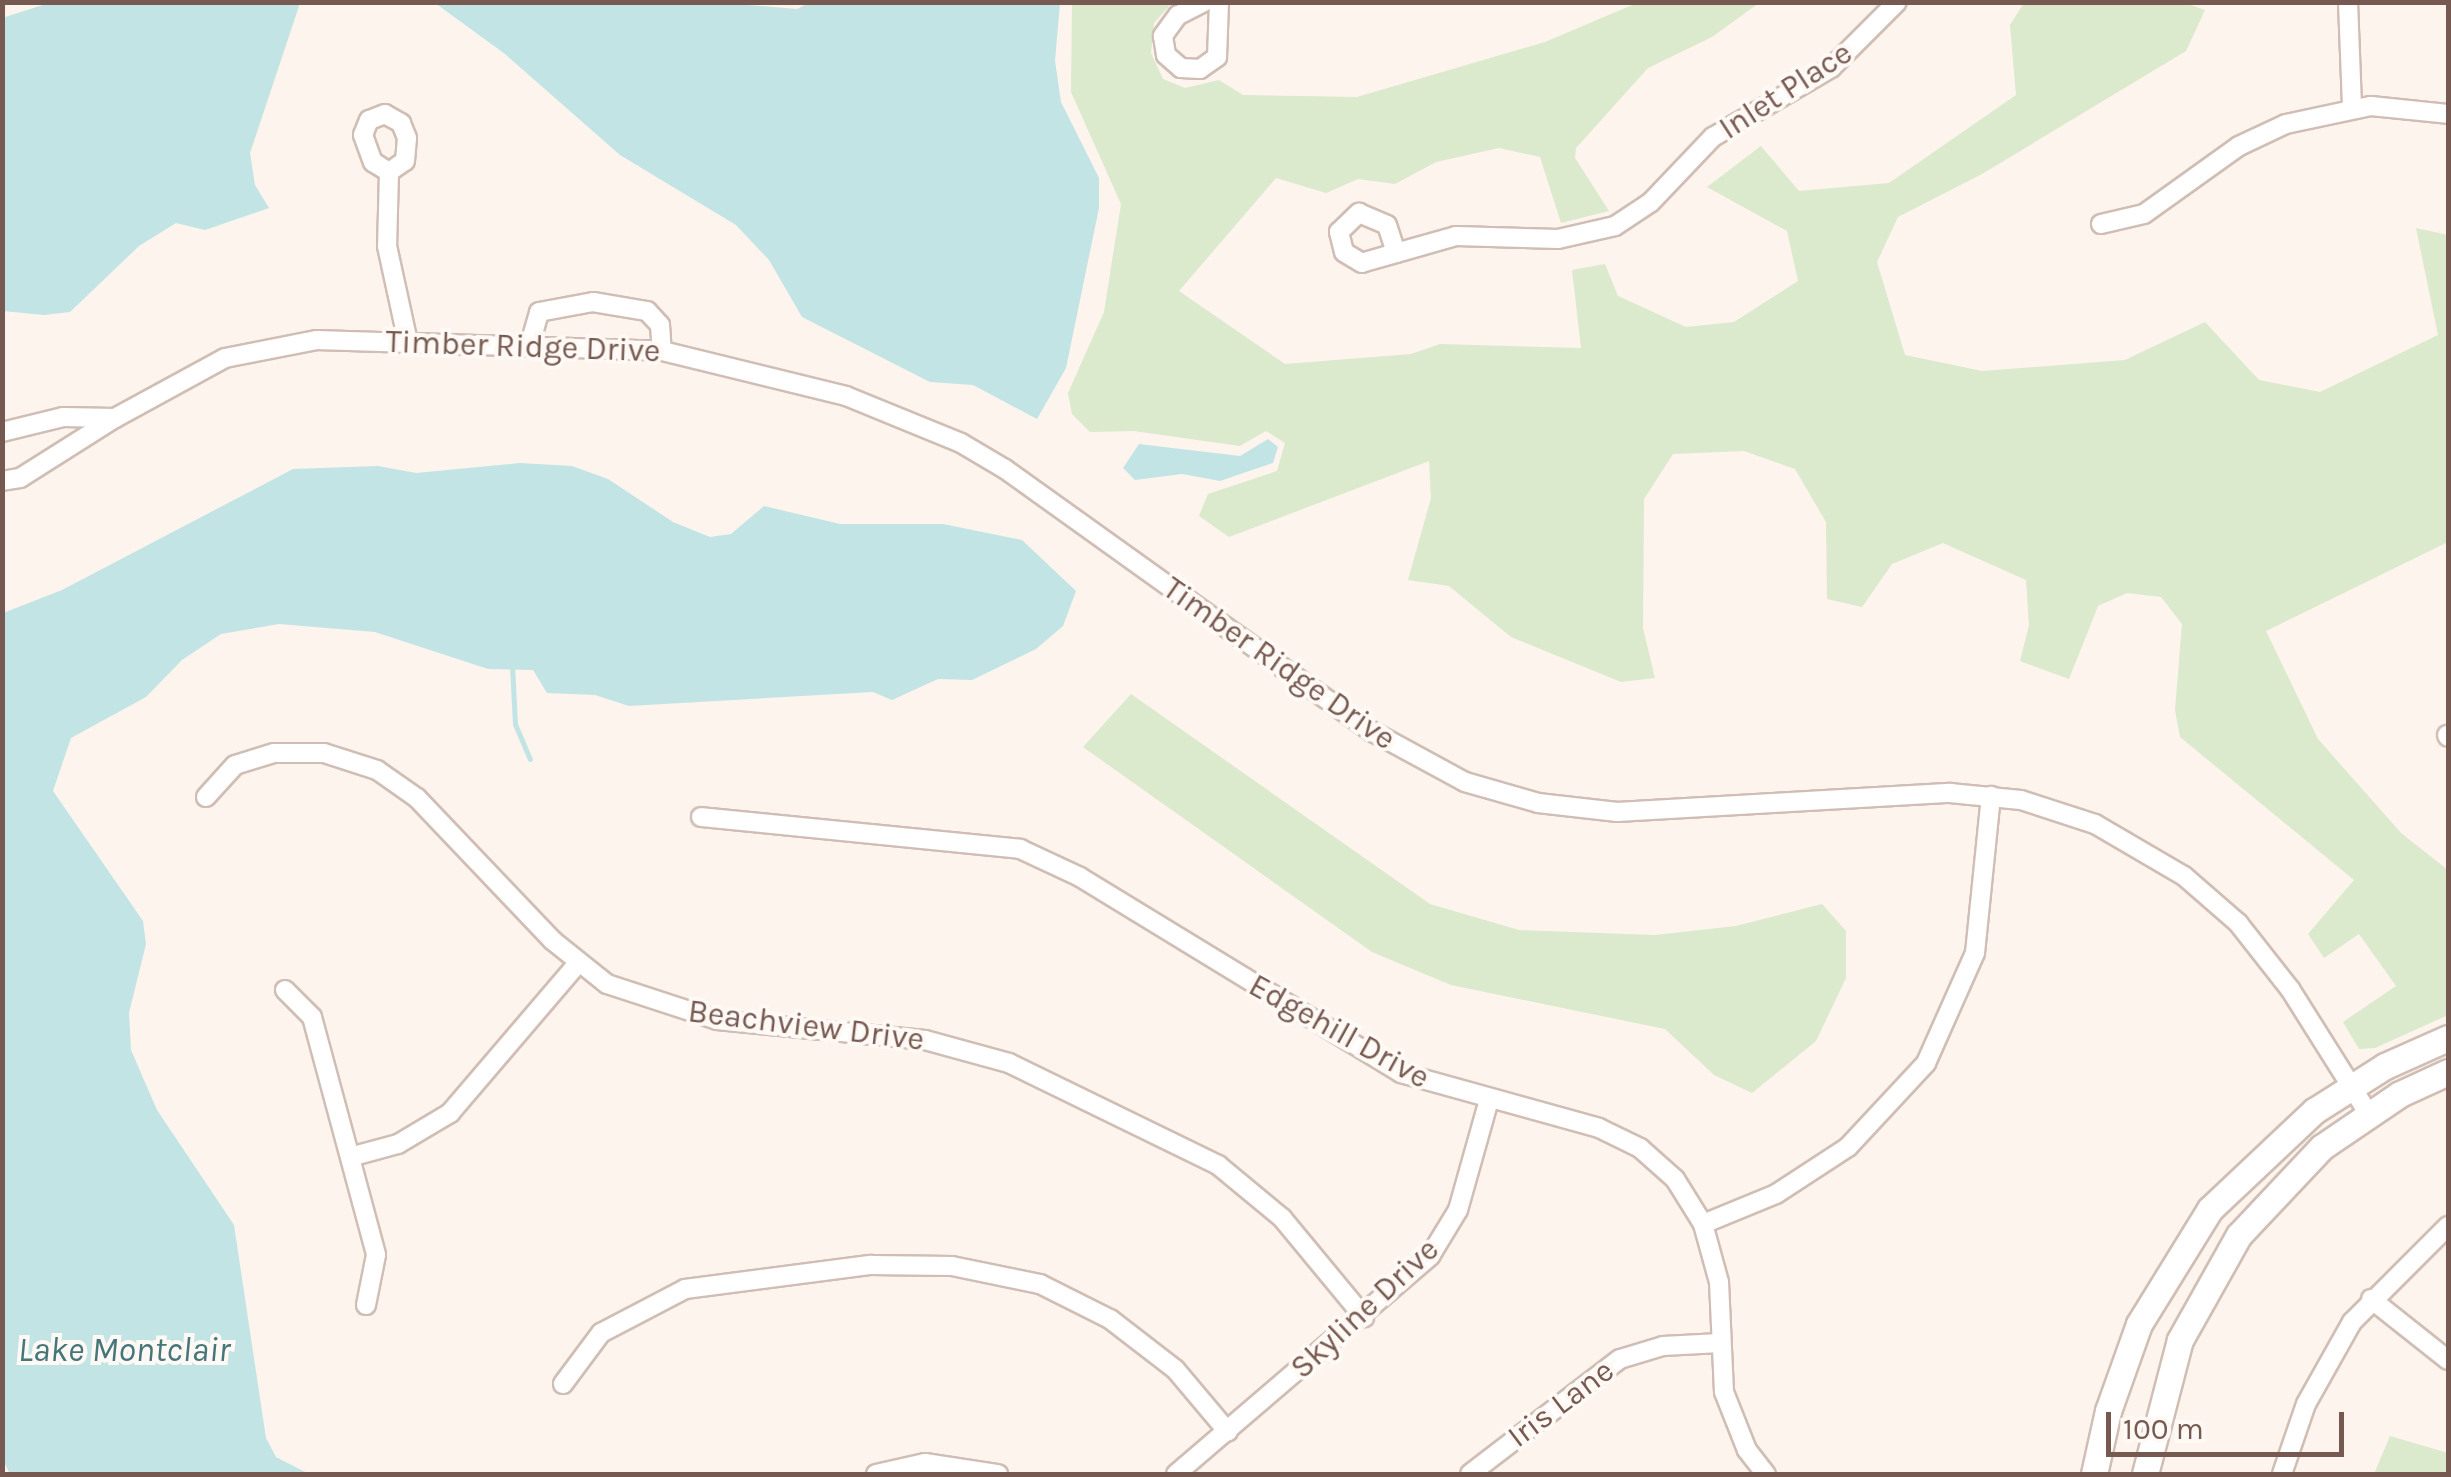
<!DOCTYPE html>
<style>
body{margin:0}
#map{position:relative;width:2451px;height:1477px;overflow:hidden;background:#fcf4ed;font-family:Karla,sans-serif}
div>[style]{position:absolute}
.green>*{inset:0;background:#dbe9cc}
.water>*{inset:0;background:#c2e4e5}
.stream>*{height:5px;margin:-2.5px;padding:0 2.5px;transform-origin:2.5px;border-radius:2.5px;background:#c2e4e5}
.roads{filter:drop-shadow(2px 0 #d0beb5) drop-shadow(-2px 0 #d0beb5) drop-shadow(0 2px #d0beb5) drop-shadow(0 -2px #d0beb5)}
.street>*{height:18px;margin:-9px;padding:0 9px;transform-origin:9px;border-radius:9px;background:#fff}
.secondary>*{height:25px;margin:-12.5px;padding:0 12.5px;transform-origin:12.5px;border-radius:12.5px;background:#fff}
span{translate:-50% -50%;white-space:nowrap;text-align:center;line-height:1.15;-webkit-text-stroke:8px #fef9f4;paint-order:stroke}
.street-label{font-size:32px;color:#765a51}
.water-label{font-size:35px;color:#457679;font-style:italic}
.frame{position:absolute;inset:0;border:5px solid #765a51;pointer-events:none}
.scale{position:absolute;left:2106px;top:1412px;width:238px;height:45px;box-sizing:border-box;border:5px solid #765a51;border-top:0;padding-left:12px;font-size:30px;line-height:35px;white-space:nowrap;color:#765a51;-webkit-text-stroke:8px #fef9f4;paint-order:stroke}
</style>
<div id="map">
<div class="green">
<i style="clip-path:polygon(2182px 2px,2205px 10px,2186px 51px,1982px 174px,1898px 217px,1877px 262px,1905px 355px,1982px 371px,2125px 360px,2205px 322px,2259px 380px,2320px 392px,2438px 335px,2416px 228px,2448px 235px,2448px 542px,2266px 631px,2318px 739px,2401px 833px,2448px 870px,2448px 1015px,2375px 1048px,2359px 1049px,2343px 1022px,2396px 986px,2359px 934px,2324px 958px,2308px 934px,2354px 880px,2180px 737px,2175px 710px,2182px 624px,2161px 597px,2127px 593px,2098px 606px,2069px 679px,2020px 661px,2029px 625px,2026px 580px,1943px 543px,1892px 564px,1862px 607px,1827px 599px,1826px 522px,1795px 469px,1744px 451px,1673px 454px,1644px 499px,1643px 628px,1655px 678px,1621px 682px,1511px 637px,1449px 586px,1408px 580px,1431px 498px,1429px 461px,1229px 537px,1199px 516px,1208px 494px,1277px 471px,1285px 443px,1266px 431px,1240px 446px,1134px 431px,1090px 432px,1072px 414px,1068px 393px,1104px 312px,1121px 204px,1071px 92px,1072px 3px,1172px 3px,1154px 23px,1151px 53px,1163px 79px,1185px 88px,1219px 80px,1243px 95px,1357px 97px,1545px 42px,1637px 3px,1759px 3px,1712px 37px,1648px 68px,1576px 148px,1575px 158px,1609px 211px,1561px 223px,1540px 157px,1499px 148px,1436px 162px,1395px 184px,1358px 179px,1326px 193px,1276px 178px,1179px 291px,1285px 364px,1411px 354px,1440px 344px,1581px 348px,1572px 270px,1605px 264px,1618px 296px,1686px 327px,1734px 322px,1798px 281px,1787px 231px,1707px 187px,1761px 146px,1799px 191px,1889px 183px,2016px 95px,2010px 25px,2024px 3px)"></i>
<i style="clip-path:polygon(1131px 694px,1430px 904px,1519px 930px,1655px 935px,1736px 926px,1822px 904px,1846px 931px,1846px 978px,1816px 1041px,1752px 1093px,1714px 1075px,1665px 1029px,1451px 985px,1372px 952px,1083px 747px)"></i>
<i style="clip-path:polygon(2390px 1436px,2448px 1453px,2448px 1474px,2374px 1474px)"></i>
</div>
<div class="water">
<i style="clip-path:polygon(712px 2px,797px 9px,811px 2px,1060px 3px,1055px 61px,1061px 102px,1099px 178px,1099px 208px,1066px 368px,1037px 419px,973px 385px,930px 382px,802px 317px,769px 260px,736px 225px,620px 155px,505px 54px,435px 3px)"></i>
<i style="clip-path:polygon(49px 3px,300px 3px,250px 153px,255px 185px,269px 208px,205px 230px,176px 223px,139px 246px,70px 312px,44px 315px,3px 311px,2px 18px)"></i>
<i style="clip-path:polygon(1268px 439px,1278px 447px,1273px 463px,1220px 481px,1182px 474px,1135px 480px,1123px 468px,1139px 444px,1240px 456px)"></i>
<i style="clip-path:polygon(520px 463px,572px 466px,608px 479px,673px 522px,710px 537px,731px 534px,764px 506px,840px 524px,943px 524px,1022px 540px,1076px 591px,1063px 626px,1036px 649px,972px 680px,938px 679px,892px 700px,873px 692px,629px 706px,595px 695px,547px 693px,533px 670px,488px 669px,375px 632px,279px 624px,221px 634px,182px 660px,146px 697px,71px 738px,53px 791px,143px 921px,146px 944px,129px 1013px,131px 1050px,157px 1110px,234px 1225px,266px 1438px,276px 1457px,305px 1472px,339px 1474px,10px 1474px,2px 1458px,3px 613px,62px 590px,293px 469px,378px 466px,416px 473px)"></i>
</div>
<div class="stream">
<i style="left:512px;top:665px;width:59px;rotate:87.1deg"></i>
<i style="left:515px;top:724px;width:38px;rotate:67deg"></i>
</div>
<div class="roads">
<div class="street">
<i style="left:1204px;top:2px;width:29px;rotate:153deg"></i>
<i style="left:1178px;top:15px;width:26px;rotate:126deg"></i>
<i style="left:1163px;top:36px;width:19px;rotate:81deg"></i>
<i style="left:1166px;top:55px;width:20px;rotate:41deg"></i>
<i style="left:1181px;top:68px;width:19px;rotate:3deg"></i>
<i style="left:1200px;top:69px;width:21px;rotate:-35deg"></i>
<i style="left:1217px;top:57px;width:55px;rotate:-87.9deg"></i>
<i style="left:2348px;top:2px;width:106px;rotate:87.8deg"></i>
<i style="left:389px;top:172px;width:19px;rotate:-35deg"></i>
<i style="left:405px;top:161px;width:23px;rotate:-85deg"></i>
<i style="left:407px;top:138px;width:16px;rotate:-112deg"></i>
<i style="left:401px;top:123px;width:18px;rotate:-151deg"></i>
<i style="left:385px;top:114px;width:17px;rotate:159deg"></i>
<i style="left:369px;top:120px;width:16px;rotate:112deg"></i>
<i style="left:363px;top:135px;width:29px;rotate:70deg"></i>
<i style="left:373px;top:162px;width:19px;rotate:32deg"></i>
<i style="left:389px;top:172px;width:74px;rotate:91.5deg"></i>
<i style="left:387px;top:246px;width:98px;rotate:77.7deg"></i>
<i style="left:1359px;top:213px;width:30px;rotate:23deg"></i>
<i style="left:1387px;top:225px;width:29px;rotate:72deg"></i>
<i style="left:1396px;top:253px;width:35px;rotate:164deg"></i>
<i style="left:1362px;top:263px;width:21px;rotate:-149deg"></i>
<i style="left:1344px;top:252px;width:21px;rotate:-104deg"></i>
<i style="left:1339px;top:232px;width:28px;rotate:-44deg"></i>
<i style="left:2101px;top:224px;width:44px;rotate:-13.1deg"></i>
<i style="left:2144px;top:214px;width:117px;rotate:-35.6deg"></i>
<i style="left:2239px;top:146px;width:52px;rotate:-25.1deg"></i>
<i style="left:2286px;top:124px;width:87px;rotate:-12deg"></i>
<i style="left:2371px;top:106px;width:77px;rotate:5.9deg"></i>
<i style="left:1396px;top:253px;width:62px;rotate:-15.8deg"></i>
<i style="left:1456px;top:236px;width:102px;rotate:1.7deg"></i>
<i style="left:1558px;top:239px;width:58px;rotate:-12.8deg"></i>
<i style="left:1615px;top:226px;width:43px;rotate:-33.7deg"></i>
<i style="left:1651px;top:202px;width:90px;rotate:-46.4deg"></i>
<i style="left:1713px;top:137px;width:137px;rotate:-30.3deg"></i>
<i style="left:1831px;top:68px;width:93px;rotate:-45deg"></i>
<i style="left:530px;top:344px;width:33px;rotate:-74deg"></i>
<i style="left:539px;top:312px;width:55px;rotate:-10.5deg"></i>
<i style="left:593px;top:302px;width:55px;rotate:9.5deg"></i>
<i style="left:647px;top:311px;width:19px;rotate:47deg"></i>
<i style="left:660px;top:325px;width:26px;rotate:86deg"></i>
<i style="left:115px;top:418px;width:125px;rotate:-28.6deg"></i>
<i style="left:225px;top:358px;width:94px;rotate:-11.1deg"></i>
<i style="left:317px;top:340px;width:345px;rotate:1.8deg"></i>
<i style="left:662px;top:351px;width:189px;rotate:13.7deg"></i>
<i style="left:846px;top:396px;width:124px;rotate:22.2deg"></i>
<i style="left:961px;top:443px;width:51px;rotate:30.6deg"></i>
<i style="left:1005px;top:469px;width:452px;rotate:35.6deg"></i>
<i style="left:1373px;top:732px;width:105px;rotate:28.5deg"></i>
<i style="left:1465px;top:782px;width:76px;rotate:16deg"></i>
<i style="left:1538px;top:803px;width:80px;rotate:6.5deg"></i>
<i style="left:1617px;top:812px;width:334px;rotate:-3.3deg"></i>
<i style="left:1950px;top:793px;width:71px;rotate:5.6deg"></i>
<i style="left:2021px;top:800px;width:78px;rotate:18deg"></i>
<i style="left:2095px;top:824px;width:103px;rotate:30.3deg"></i>
<i style="left:2184px;top:876px;width:72px;rotate:41deg"></i>
<i style="left:2238px;top:923px;width:84px;rotate:51.8deg"></i>
<i style="left:2290px;top:989px;width:146px;rotate:57.8deg"></i>
<i style="left:2px;top:432px;width:63px;rotate:-13.8deg"></i>
<i style="left:63px;top:417px;width:52px;rotate:1.1deg"></i>
<i style="left:115px;top:418px;width:112px;rotate:147.7deg"></i>
<i style="left:20px;top:478px;width:18px;rotate:171deg"></i>
<i style="left:2447px;top:735px;width:2px;rotate:63deg"></i>
<i style="left:206px;top:797px;width:43px;rotate:-47.8deg"></i>
<i style="left:235px;top:765px;width:41px;rotate:-17.1deg"></i>
<i style="left:274px;top:753px;width:50px"></i>
<i style="left:324px;top:753px;width:56px;rotate:17.8deg"></i>
<i style="left:377px;top:770px;width:49px;rotate:35deg"></i>
<i style="left:417px;top:798px;width:196px;rotate:46.4deg"></i>
<i style="left:552px;top:940px;width:70px;rotate:38.7deg"></i>
<i style="left:607px;top:984px;width:116px;rotate:18.1deg"></i>
<i style="left:717px;top:1020px;width:209px;rotate:5.5deg"></i>
<i style="left:925px;top:1040px;width:87px;rotate:15.3deg"></i>
<i style="left:1009px;top:1063px;width:233px;rotate:26deg"></i>
<i style="left:1218px;top:1165px;width:83px;rotate:39.6deg"></i>
<i style="left:1282px;top:1218px;width:129px;rotate:50.4deg"></i>
<i style="left:701px;top:817px;width:321px;rotate:5.7deg"></i>
<i style="left:1020px;top:849px;width:66px;rotate:25deg"></i>
<i style="left:1080px;top:877px;width:376px;rotate:31.4deg"></i>
<i style="left:1401px;top:1073px;width:205px;rotate:15.5deg"></i>
<i style="left:1599px;top:1128px;width:46px;rotate:26deg"></i>
<i style="left:1640px;top:1148px;width:47px;rotate:41.5deg"></i>
<i style="left:1675px;top:1179px;width:53px;rotate:58.1deg"></i>
<i style="left:1703px;top:1224px;width:60px;rotate:74.6deg"></i>
<i style="left:1719px;top:1282px;width:110px;rotate:87.4deg"></i>
<i style="left:1724px;top:1392px;width:62px;rotate:68.4deg"></i>
<i style="left:1747px;top:1450px;width:31px;rotate:52deg"></i>
<i style="left:285px;top:990px;width:38px;rotate:45deg"></i>
<i style="left:312px;top:1017px;width:246px;rotate:74.9deg"></i>
<i style="left:376px;top:1255px;width:51px;rotate:101.3deg"></i>
<i style="left:350px;top:1157px;width:50px;rotate:-15.2deg"></i>
<i style="left:398px;top:1144px;width:61px;rotate:-30.8deg"></i>
<i style="left:450px;top:1113px;width:197px;rotate:-49.5deg"></i>
<i style="left:1703px;top:1224px;width:79px;rotate:-22.3deg"></i>
<i style="left:1776px;top:1194px;width:86px;rotate:-33.1deg"></i>
<i style="left:1848px;top:1147px;width:115px;rotate:-47.1deg"></i>
<i style="left:1926px;top:1063px;width:120px;rotate:-66deg"></i>
<i style="left:1975px;top:953px;width:158px;rotate:-84.2deg"></i>
<i style="left:2371px;top:1299px;width:98px;rotate:38.4deg"></i>
<i style="left:563px;top:1384px;width:64px;rotate:-53.3deg"></i>
<i style="left:601px;top:1333px;width:95px;rotate:-27.6deg"></i>
<i style="left:685px;top:1289px;width:188px;rotate:-7.4deg"></i>
<i style="left:871px;top:1265px;width:81px;rotate:0.7deg"></i>
<i style="left:952px;top:1266px;width:90px;rotate:11.6deg"></i>
<i style="left:1040px;top:1284px;width:78px;rotate:26.6deg"></i>
<i style="left:1110px;top:1319px;width:82px;rotate:37.6deg"></i>
<i style="left:1175px;top:1369px;width:82px;rotate:49.9deg"></i>
<i style="left:876px;top:1474px;width:50px;rotate:-12.7deg"></i>
<i style="left:925px;top:1463px;width:74px;rotate:8.6deg"></i>
<i style="left:1176px;top:1474px;width:335px;rotate:-40.6deg"></i>
<i style="left:1430px;top:1256px;width:54px;rotate:-58.7deg"></i>
<i style="left:1458px;top:1210px;width:114px;rotate:-74.3deg"></i>
<i style="left:1470px;top:1474px;width:189px;rotate:-37.5deg"></i>
<i style="left:1620px;top:1359px;width:45px;rotate:-16.8deg"></i>
<i style="left:1663px;top:1346px;width:57px;rotate:-3deg"></i>
<i style="left:2282px;top:1474px;width:74px;rotate:-71.1deg"></i>
<i style="left:2306px;top:1404px;width:94px;rotate:-60.7deg"></i>
<i style="left:2352px;top:1322px;width:136px;rotate:-45deg"></i>
</div>
<div class="secondary">
<i style="left:2094px;top:1474px;width:65px;rotate:-77.5deg"></i>
<i style="left:2108px;top:1411px;width:92px;rotate:-70.4deg"></i>
<i style="left:2139px;top:1324px;width:135px;rotate:-58.3deg"></i>
<i style="left:2210px;top:1209px;width:143px;rotate:-43.3deg"></i>
<i style="left:2314px;top:1111px;width:84px;rotate:-32.4deg"></i>
<i style="left:2385px;top:1066px;width:69px;rotate:-24deg"></i>
<i style="left:2145px;top:1474px;width:138px;rotate:-75.4deg"></i>
<i style="left:2180px;top:1340px;width:120px;rotate:-60.7deg"></i>
<i style="left:2239px;top:1235px;width:121px;rotate:-46.7deg"></i>
<i style="left:2322px;top:1147px;width:94px;rotate:-34.2deg"></i>
<i style="left:2400px;top:1094px;width:53px;rotate:-24.6deg"></i>
</div>
</div>
<div class="street-label">
<span style="left:1786px;top:91px;rotate:-33deg">Inlet Place</span>
<span style="left:523px;top:347px;rotate:2deg">Timber Ridge Drive</span>
<span style="left:1279px;top:664px;rotate:35deg">Timber Ridge Drive</span>
<span style="left:806px;top:1026px;rotate:7deg">Beachview Drive</span>
<span style="left:1339px;top:1032px;rotate:29deg">Edgehill Drive</span>
<span style="left:1365px;top:1309px;rotate:-43deg">Skyline Drive</span>
<span style="left:1561px;top:1404px;rotate:-37deg">Iris Lane</span>
</div>
<div class="water-label">
<span style="left:124px;top:1350px">Lake Montclair</span>
</div>
<div class="frame"></div>
<div class="scale">100 m</div>
</div>
